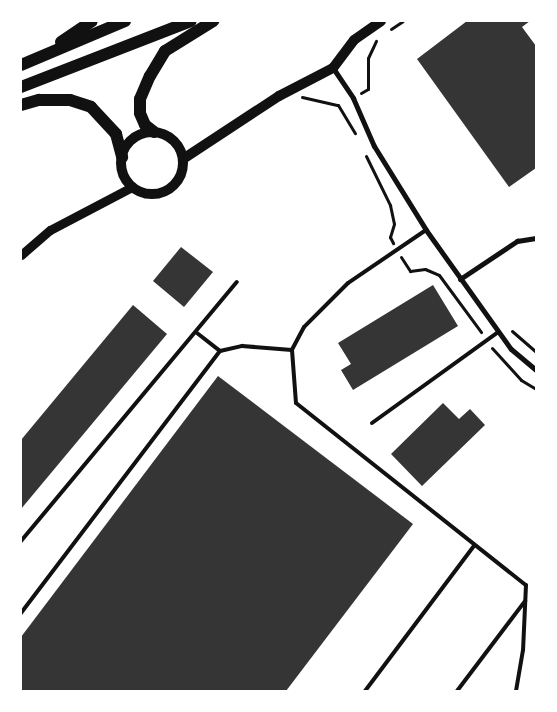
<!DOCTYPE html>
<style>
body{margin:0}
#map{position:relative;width:557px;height:712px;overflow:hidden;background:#fff;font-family:"Nunito Sans",sans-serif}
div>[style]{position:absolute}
.building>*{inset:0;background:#353535}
.path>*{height:3px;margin:-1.5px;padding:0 1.5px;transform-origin:1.5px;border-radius:1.5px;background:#111}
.service>*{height:4px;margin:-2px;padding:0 2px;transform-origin:2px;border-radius:2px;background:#111}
.minor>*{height:5px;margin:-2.5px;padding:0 2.5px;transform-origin:2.5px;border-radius:2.5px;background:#111}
.tertiary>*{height:9px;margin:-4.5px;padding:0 4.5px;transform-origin:4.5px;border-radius:4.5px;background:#111}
.secondary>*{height:10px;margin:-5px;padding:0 5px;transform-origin:5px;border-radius:5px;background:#111}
.secondary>.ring{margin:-5px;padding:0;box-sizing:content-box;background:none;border:10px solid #111;border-radius:50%}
.primary>*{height:12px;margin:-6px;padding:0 6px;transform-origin:6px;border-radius:6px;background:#111}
span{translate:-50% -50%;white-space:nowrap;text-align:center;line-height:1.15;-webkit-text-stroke:4.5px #fff;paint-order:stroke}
.frame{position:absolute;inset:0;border:22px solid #fff;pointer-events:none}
</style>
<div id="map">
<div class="building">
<i style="clip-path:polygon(467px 21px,530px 21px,522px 27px,536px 46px,536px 168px,509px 187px,417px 59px)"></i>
<i style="clip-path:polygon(181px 247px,213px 272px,184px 307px,153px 281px)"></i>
<i style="clip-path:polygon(433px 285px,458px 326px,353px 390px,341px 370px,351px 364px,338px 343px)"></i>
<i style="clip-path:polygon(133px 305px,167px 334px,21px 509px,21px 440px)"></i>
<i style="clip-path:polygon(218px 376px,413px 524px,286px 691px,21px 691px,21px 637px)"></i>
<i style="clip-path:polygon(443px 403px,459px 419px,470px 409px,485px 425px,422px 486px,391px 454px)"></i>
</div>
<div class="path">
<i style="left:391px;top:29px;width:14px;rotate:-34deg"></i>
<i style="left:361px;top:93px;width:8px;rotate:-30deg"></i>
<i style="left:368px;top:89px;width:31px;rotate:-90deg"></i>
<i style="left:368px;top:58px;width:19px;rotate:-65deg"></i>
<i style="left:302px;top:97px;width:37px;rotate:13deg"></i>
<i style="left:338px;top:105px;width:33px;rotate:59deg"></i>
<i style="left:366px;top:156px;width:55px;rotate:63.9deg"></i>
<i style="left:390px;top:205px;width:19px;rotate:78deg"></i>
<i style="left:394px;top:224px;width:14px;rotate:107deg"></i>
<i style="left:390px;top:237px;width:7px;rotate:63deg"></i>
<i style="left:401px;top:257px;width:17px;rotate:57deg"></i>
<i style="left:410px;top:271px;width:15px;rotate:-8deg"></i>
<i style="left:425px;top:269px;width:15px;rotate:23deg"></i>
<i style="left:439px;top:275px;width:71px;rotate:53.6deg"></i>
<i style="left:512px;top:331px;width:32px;rotate:41deg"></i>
<i style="left:492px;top:348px;width:43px;rotate:47.8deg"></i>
<i style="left:521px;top:380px;width:17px;rotate:31deg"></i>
</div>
<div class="service">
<i style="left:426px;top:230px;width:94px;rotate:145.8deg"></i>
<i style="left:348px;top:283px;width:62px;rotate:135deg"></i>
<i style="left:304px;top:327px;width:26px;rotate:118deg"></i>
<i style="left:292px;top:350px;width:53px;rotate:85.7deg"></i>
<i style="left:296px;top:403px;width:293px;rotate:38.4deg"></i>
<i style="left:526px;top:585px;width:65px;rotate:92.6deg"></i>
<i style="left:523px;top:650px;width:42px;rotate:99.7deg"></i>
<i style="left:197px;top:333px;width:29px;rotate:38deg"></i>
<i style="left:372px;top:423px;width:155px;rotate:-35.8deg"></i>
<i style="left:21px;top:541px;width:337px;rotate:-50.2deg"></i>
<i style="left:21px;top:613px;width:329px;rotate:-52.8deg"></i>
<i style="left:220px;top:351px;width:23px;rotate:-13deg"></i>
<i style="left:242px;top:346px;width:50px;rotate:4.6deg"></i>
<i style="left:365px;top:691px;width:181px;rotate:-53.1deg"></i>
<i style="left:457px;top:691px;width:113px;rotate:-52.9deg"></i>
</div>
<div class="minor">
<i style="left:333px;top:68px;width:36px;rotate:56deg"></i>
<i style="left:353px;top:98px;width:52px;rotate:66.4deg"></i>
<i style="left:374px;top:146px;width:99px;rotate:58.2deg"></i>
<i style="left:426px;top:230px;width:146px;rotate:54.5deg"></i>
<i style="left:511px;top:349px;width:33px;rotate:40deg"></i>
<i style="left:460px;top:279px;width:69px;rotate:-33.7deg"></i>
<i style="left:517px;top:241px;width:19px;rotate:-9deg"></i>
</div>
<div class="tertiary">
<i style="left:21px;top:255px;width:38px;rotate:-41deg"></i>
<i style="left:50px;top:230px;width:93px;rotate:-27.7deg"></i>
</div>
<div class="secondary">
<i class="ring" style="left:121px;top:132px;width:52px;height:52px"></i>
<i style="left:183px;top:159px;width:115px;rotate:-33.3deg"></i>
<i style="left:279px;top:96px;width:61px;rotate:-27.4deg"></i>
<i style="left:333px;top:68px;width:35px;rotate:-53deg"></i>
<i style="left:354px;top:40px;width:33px;rotate:-35deg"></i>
</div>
<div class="primary">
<i style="left:61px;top:42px;width:37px;rotate:-34deg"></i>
<i style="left:21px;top:65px;width:113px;rotate:-22.9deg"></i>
<i style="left:21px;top:87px;width:182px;rotate:-21.2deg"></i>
<i style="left:21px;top:105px;width:19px;rotate:-16deg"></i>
<i style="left:39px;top:100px;width:31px"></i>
<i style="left:70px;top:100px;width:22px;rotate:18deg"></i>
<i style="left:91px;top:107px;width:37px;rotate:47deg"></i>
<i style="left:116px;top:134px;width:24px;rotate:75deg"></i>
<i style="left:154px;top:132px;width:11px;rotate:-142deg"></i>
<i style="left:145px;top:125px;width:13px;rotate:-113deg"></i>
<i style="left:140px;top:113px;width:14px;rotate:-90deg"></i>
<i style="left:140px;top:99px;width:25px;rotate:-67deg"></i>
<i style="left:150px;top:76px;width:29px;rotate:-59deg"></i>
<i style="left:165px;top:51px;width:57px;rotate:-32deg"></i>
</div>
<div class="frame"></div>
</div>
